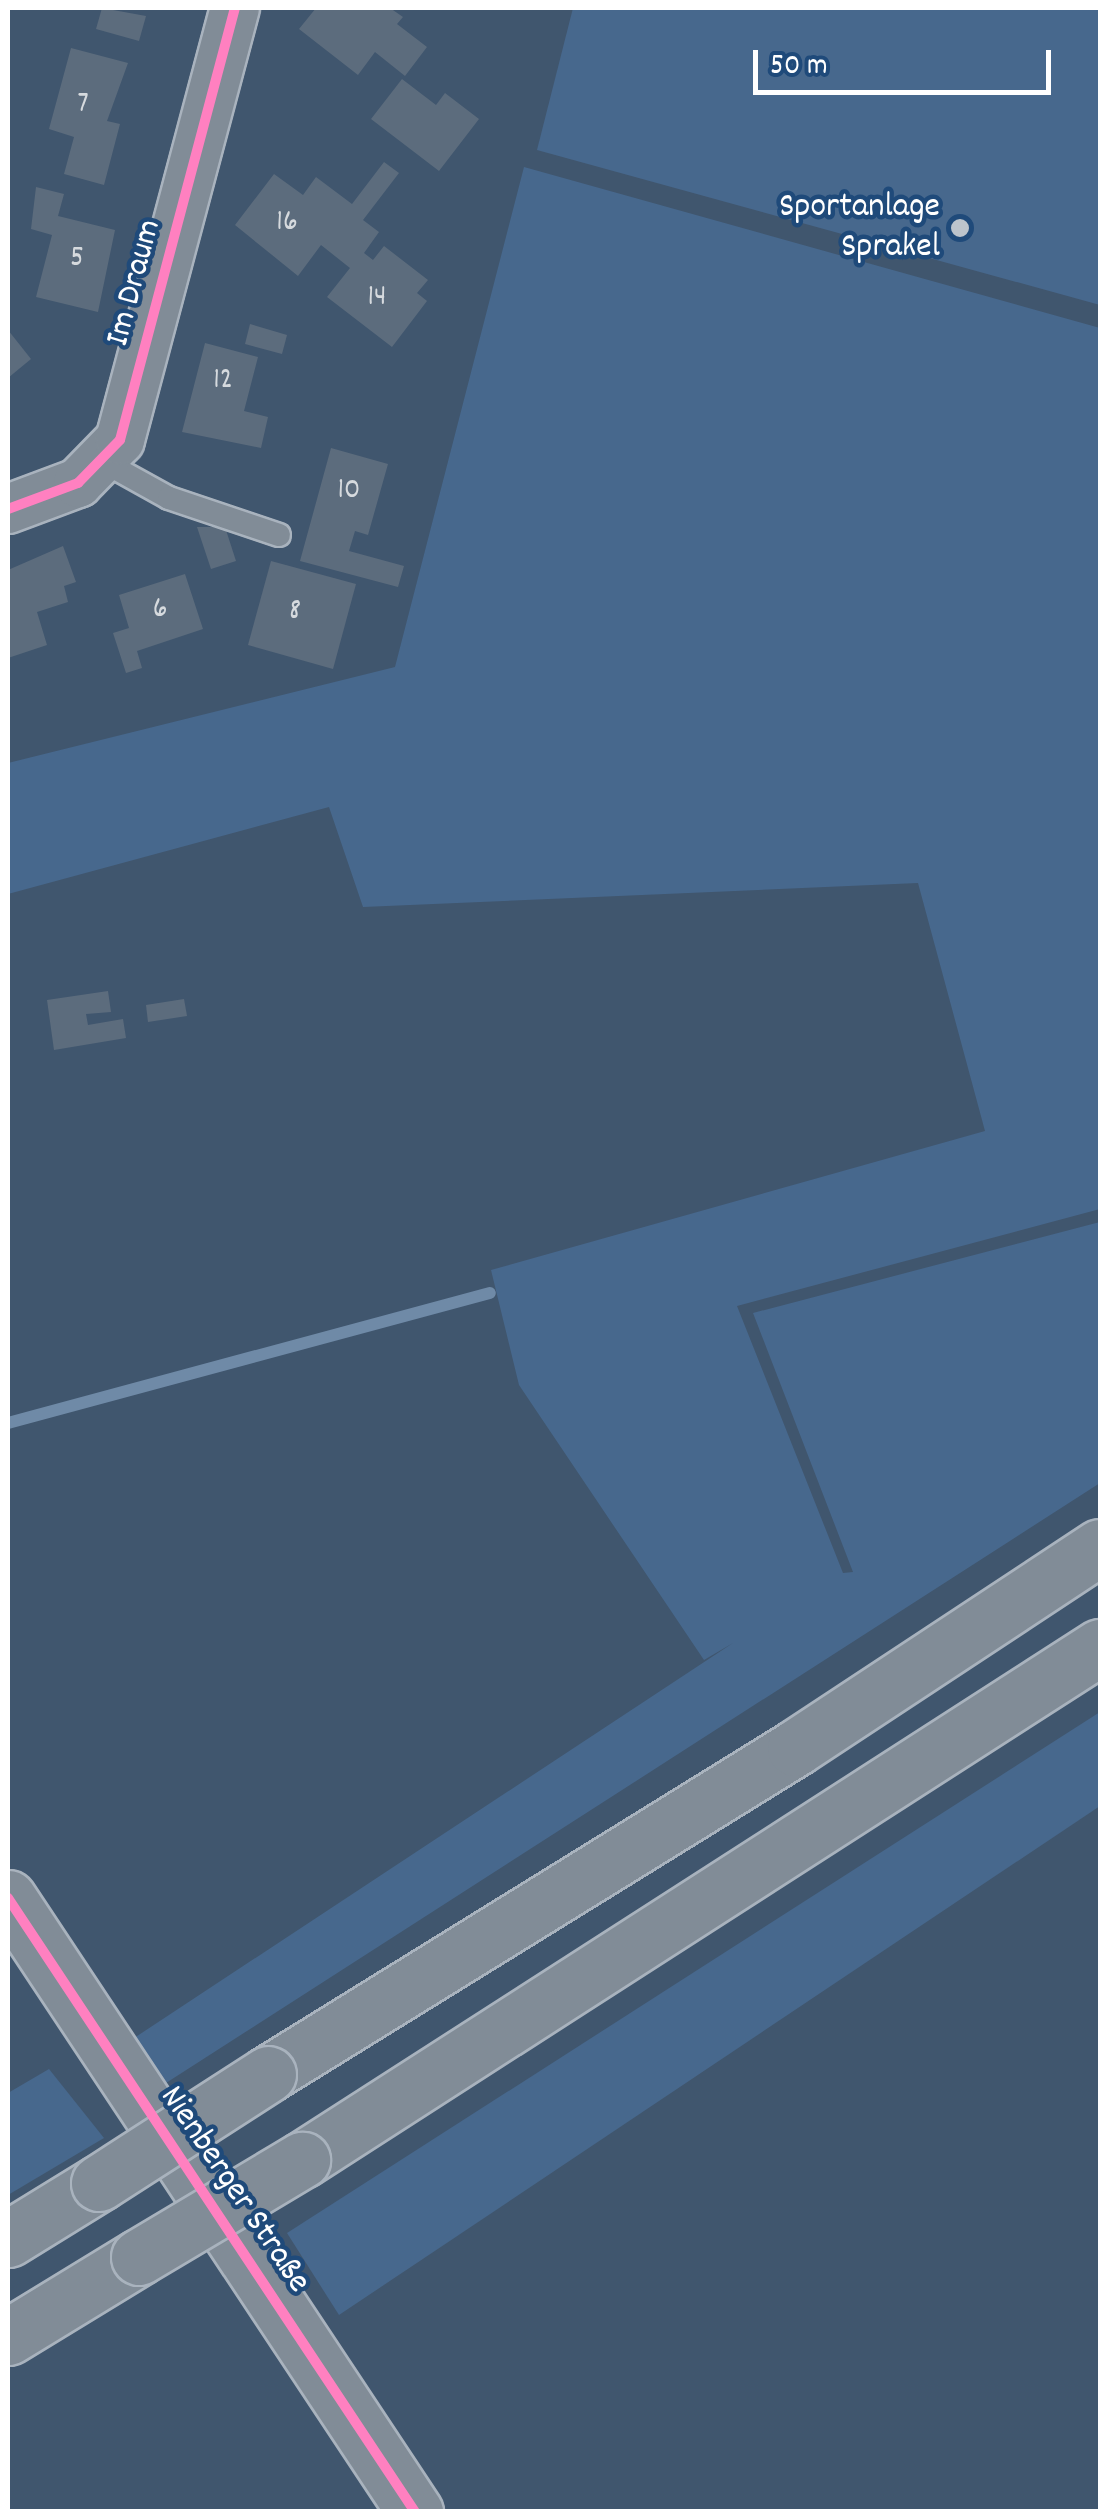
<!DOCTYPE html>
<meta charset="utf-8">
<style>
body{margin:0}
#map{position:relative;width:1108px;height:2519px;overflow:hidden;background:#40566e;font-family:Dekko,sans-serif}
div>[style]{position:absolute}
.green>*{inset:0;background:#47688d}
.stream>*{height:12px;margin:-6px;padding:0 6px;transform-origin:6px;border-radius:6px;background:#6f8aa7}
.building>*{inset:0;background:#5c6c7d}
.roads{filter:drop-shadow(2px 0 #a9b3be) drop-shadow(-2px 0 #a9b3be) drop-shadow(0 2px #a9b3be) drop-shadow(0 -2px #a9b3be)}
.service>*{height:22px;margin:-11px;padding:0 11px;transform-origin:11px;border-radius:11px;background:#818c97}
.minor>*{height:48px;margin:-24px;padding:0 24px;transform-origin:24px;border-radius:24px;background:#818c97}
.tertiary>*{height:55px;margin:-27.5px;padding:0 27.5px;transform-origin:27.5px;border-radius:27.5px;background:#818c97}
.motorway>*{height:55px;margin:-27.5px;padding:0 27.5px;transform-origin:27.5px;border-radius:27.5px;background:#818c97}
.bridges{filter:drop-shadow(2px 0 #a9b3be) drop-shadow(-2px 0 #a9b3be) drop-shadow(0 2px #a9b3be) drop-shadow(0 -2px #a9b3be)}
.motorway-bridge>*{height:55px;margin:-27.5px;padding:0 27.5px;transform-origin:27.5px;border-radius:27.5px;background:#818c97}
.cycleway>*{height:10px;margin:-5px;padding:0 5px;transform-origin:5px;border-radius:5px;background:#ff80c0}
.dots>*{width:28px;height:28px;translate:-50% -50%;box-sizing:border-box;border:5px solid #1f4a7a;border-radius:50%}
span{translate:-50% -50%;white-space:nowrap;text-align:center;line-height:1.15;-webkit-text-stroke:9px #1f4a7a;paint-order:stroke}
.number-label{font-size:30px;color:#d6dade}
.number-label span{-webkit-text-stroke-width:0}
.poi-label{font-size:35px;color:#fff}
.right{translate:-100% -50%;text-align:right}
.street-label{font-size:35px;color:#fff}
.frame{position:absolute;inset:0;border:10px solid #fff;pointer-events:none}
.scale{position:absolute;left:753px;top:50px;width:298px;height:45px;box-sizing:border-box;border:5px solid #fff;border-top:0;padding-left:12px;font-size:30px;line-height:35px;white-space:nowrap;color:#fff;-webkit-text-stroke:8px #1f4a7a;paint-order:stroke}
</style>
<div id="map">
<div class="green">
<i style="clip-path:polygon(573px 8px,1100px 8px,1100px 305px,537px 150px)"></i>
<i style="clip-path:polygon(524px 167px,1100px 328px,1100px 1209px,737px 1306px,843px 1573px,853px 1572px,753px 1313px,1100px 1222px,1100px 1483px,152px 2092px,122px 2046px,733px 1643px,704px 1660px,519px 1385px,491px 1270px,985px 1131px,918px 883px,363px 907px,329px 807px,8px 894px,8px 763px,395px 667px)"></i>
<i style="clip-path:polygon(1100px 1712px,1100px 1806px,339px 2315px,287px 2233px)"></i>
<i style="clip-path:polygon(49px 2069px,104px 2138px,8px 2195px,8px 2093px)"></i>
</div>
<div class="stream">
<i style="left:8px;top:1423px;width:499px;rotate:-15.1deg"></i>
</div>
<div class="building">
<i style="clip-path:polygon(102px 8px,146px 16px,139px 41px,96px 29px)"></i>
<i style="clip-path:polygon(316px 8px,390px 8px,403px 17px,397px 24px,427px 47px,405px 76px,375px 52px,358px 75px,299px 29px)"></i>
<i style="clip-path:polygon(71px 48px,128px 63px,107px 121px,120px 124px,104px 185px,64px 174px,74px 137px,49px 129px)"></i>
<i style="clip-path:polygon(402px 79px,436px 105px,445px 93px,479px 119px,439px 171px,371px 119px)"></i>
<i style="clip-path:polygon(384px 162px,399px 173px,363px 220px,379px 232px,364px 253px,373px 260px,384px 246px,428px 280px,417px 293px,427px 301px,392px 347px,327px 297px,350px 268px,321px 245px,298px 276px,235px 225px,274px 174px,303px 195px,316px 177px,352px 204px)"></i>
<i style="clip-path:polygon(36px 187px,64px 194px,58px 216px,115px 230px,98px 312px,36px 297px,52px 235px,31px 229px)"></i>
<i style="clip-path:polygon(250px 324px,287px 335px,282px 354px,245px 344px)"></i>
<i style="clip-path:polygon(8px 330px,31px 359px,8px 378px)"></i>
<i style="clip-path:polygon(205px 343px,258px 357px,244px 411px,268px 417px,261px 448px,182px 432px)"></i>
<i style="clip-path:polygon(331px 448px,388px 464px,368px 535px,355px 531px,349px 551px,404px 566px,398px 587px,300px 561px)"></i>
<i style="clip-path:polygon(197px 527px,225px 527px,236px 561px,211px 569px)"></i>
<i style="clip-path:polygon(63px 546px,76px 582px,64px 586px,68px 602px,37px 612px,47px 645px,8px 658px,8px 570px)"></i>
<i style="clip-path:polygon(271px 561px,356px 584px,333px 669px,248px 645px)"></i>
<i style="clip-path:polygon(185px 574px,203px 629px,137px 651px,142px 668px,126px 673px,113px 633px,129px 628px,119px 595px)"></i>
<i style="clip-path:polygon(108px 991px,111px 1012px,86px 1014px,88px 1025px,123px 1019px,126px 1038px,54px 1050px,47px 1000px)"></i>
<i style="clip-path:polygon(184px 999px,187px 1016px,148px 1022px,146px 1005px)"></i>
</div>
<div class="roads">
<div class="service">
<i style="left:104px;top:462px;width:74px;rotate:29deg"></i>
<i style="left:169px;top:498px;width:116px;rotate:18.6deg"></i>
</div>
<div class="minor">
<i style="left:8px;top:509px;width:75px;rotate:-20.4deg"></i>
<i style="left:78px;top:483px;width:60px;rotate:-45.7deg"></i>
<i style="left:120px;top:440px;width:447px;rotate:-75.1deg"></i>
</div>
<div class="tertiary">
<i style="left:8px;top:1898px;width:737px;rotate:56.46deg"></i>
</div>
<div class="motorway">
<i style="left:268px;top:2074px;width:620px;rotate:-31.74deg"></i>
<i style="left:795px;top:1748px;width:365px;rotate:-33.4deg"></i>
<i style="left:302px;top:2160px;width:949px;rotate:-32.74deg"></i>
<i style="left:8px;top:2239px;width:107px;rotate:-31.6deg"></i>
<i style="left:8px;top:2337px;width:153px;rotate:-31.4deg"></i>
</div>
</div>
<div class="bridges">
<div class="motorway-bridge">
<i style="left:99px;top:2183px;width:201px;rotate:-32.8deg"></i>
<i style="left:139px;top:2257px;width:190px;rotate:-30.8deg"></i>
</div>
</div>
<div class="cycleway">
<i style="left:8px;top:509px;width:75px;rotate:-20.4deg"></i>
<i style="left:78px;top:483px;width:60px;rotate:-45.7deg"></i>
<i style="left:120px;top:440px;width:447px;rotate:-75.1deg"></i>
<i style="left:8px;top:1898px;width:737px;rotate:56.46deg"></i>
</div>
<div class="dots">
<i style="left:960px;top:228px;background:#bcc4cc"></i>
</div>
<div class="number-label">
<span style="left:83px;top:106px">7</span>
<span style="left:287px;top:224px">16</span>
<span style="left:77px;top:260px">5</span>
<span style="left:377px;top:299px">14</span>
<span style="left:223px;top:382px">12</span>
<span style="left:349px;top:492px">10</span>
<span style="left:160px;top:611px">6</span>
<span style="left:295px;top:613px">8</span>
</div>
<div class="poi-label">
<span class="right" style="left:940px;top:228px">Sportanlage<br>Sprakel</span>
</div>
<div class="street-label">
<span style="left:135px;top:283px;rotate:-75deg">Im Draum</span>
<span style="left:234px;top:2190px;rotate:56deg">Nienberger Straße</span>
</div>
<div class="frame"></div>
<div class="scale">50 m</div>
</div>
